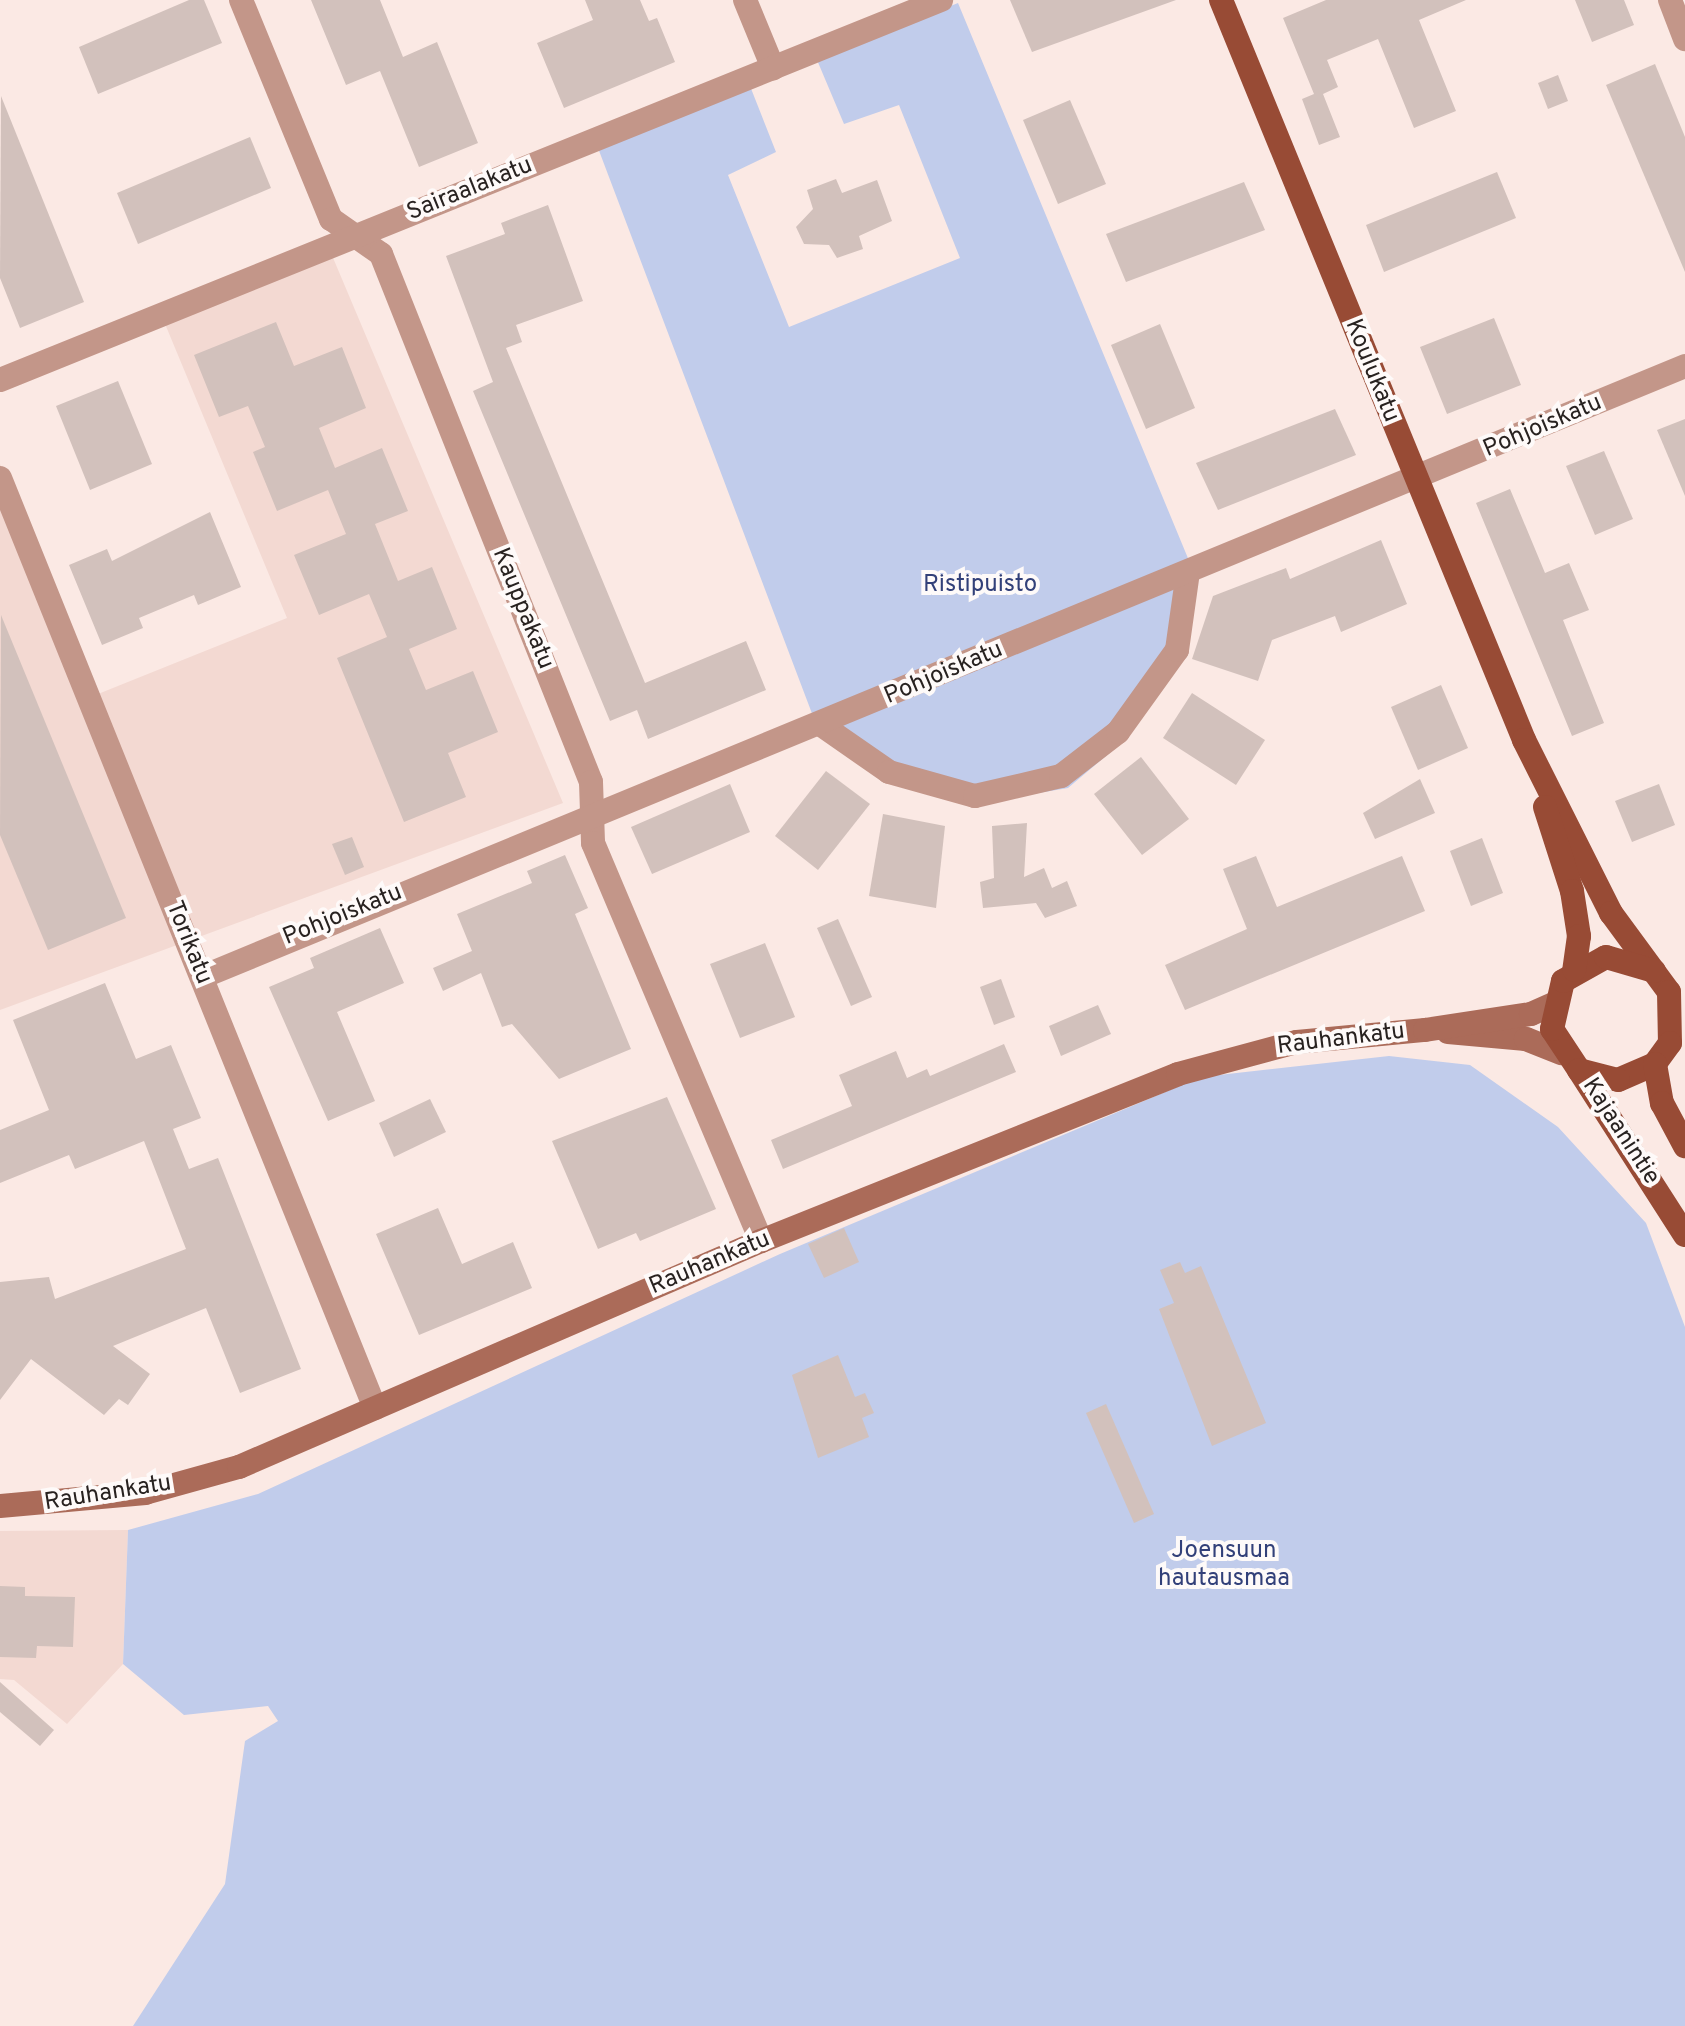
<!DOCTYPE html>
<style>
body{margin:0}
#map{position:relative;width:1685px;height:2026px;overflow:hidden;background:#fbe9e4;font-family:Overpass,sans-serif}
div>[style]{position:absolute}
.built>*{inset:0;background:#f3d9d2}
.green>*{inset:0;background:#c1cceb}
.building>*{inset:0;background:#d2c1bc}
.street>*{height:24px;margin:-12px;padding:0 12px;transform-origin:12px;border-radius:12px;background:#c39689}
.secondary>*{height:24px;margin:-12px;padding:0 12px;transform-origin:12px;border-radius:12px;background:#ab6b59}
.primary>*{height:24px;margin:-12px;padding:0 12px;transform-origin:12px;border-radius:12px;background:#984b35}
span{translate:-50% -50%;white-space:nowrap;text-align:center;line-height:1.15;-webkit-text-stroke:8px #fefaf9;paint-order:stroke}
.street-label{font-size:24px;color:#282220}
.park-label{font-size:24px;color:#324079}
</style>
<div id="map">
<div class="built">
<i style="clip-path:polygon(331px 253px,563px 803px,0 1010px,0 464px,93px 696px,287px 618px,163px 319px)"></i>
<i style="clip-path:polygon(128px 1530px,123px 1664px,67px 1724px,14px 1680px,0 1679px,0 1531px)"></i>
</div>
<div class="green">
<i style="clip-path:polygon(958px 3px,1197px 580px,1126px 739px,1068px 788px,978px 803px,819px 732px,598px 148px,750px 86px,776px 152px,728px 175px,789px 327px,960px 258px,899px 105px,844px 124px,817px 60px)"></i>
<i style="clip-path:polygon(1389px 1056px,1470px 1065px,1558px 1127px,1646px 1223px,1685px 1327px,1685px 2026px,133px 2026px,225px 1884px,245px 1741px,278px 1721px,268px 1706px,184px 1715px,123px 1664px,128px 1530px,258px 1494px,780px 1254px,1201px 1077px)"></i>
</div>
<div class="building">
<i style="clip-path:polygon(189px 0,204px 0,222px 43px,98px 94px,79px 47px)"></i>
<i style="clip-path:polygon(311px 0,380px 0,403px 57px,437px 42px,478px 143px,419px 167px,380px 71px,346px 85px)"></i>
<i style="clip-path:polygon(585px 0,640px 0,649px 21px,657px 18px,675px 62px,564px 108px,537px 43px,593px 20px)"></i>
<i style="clip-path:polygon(1010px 0,1176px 0,1032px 52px)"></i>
<i style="clip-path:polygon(1326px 0,1466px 0,1419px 20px,1456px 111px,1414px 128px,1378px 39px,1327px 60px,1338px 87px,1323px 94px,1340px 137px,1319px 145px,1302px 99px,1314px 94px,1283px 18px)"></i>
<i style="clip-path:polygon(1575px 0,1624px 0,1634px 25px,1592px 42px)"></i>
<i style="clip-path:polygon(1655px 64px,1685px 137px,1685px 272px,1606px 85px)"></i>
<i style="clip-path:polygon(1558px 75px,1568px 101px,1548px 109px,1538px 83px)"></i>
<i style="clip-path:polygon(1px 96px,84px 302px,20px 328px,0 278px)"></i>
<i style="clip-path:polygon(1070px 100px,1106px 184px,1058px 204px,1023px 120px)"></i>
<i style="clip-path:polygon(250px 137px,271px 188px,138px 244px,117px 193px)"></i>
<i style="clip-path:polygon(1497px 172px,1516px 218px,1384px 272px,1366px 225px)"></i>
<i style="clip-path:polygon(836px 179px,842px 193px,877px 180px,892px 221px,859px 236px,863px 249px,837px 258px,829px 245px,804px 244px,796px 227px,813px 209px,807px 190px)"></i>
<i style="clip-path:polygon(1244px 182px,1265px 230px,1126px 282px,1106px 234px)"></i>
<i style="clip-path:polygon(548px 205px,583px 301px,516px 325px,522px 342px,506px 348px,645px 683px,746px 641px,766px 690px,648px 739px,637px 710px,610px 721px,473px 391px,493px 382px,446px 256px,505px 234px,501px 223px)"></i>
<i style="clip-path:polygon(1494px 318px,1521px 385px,1447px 414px,1420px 347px)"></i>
<i style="clip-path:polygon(276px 322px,294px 366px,342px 347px,366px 408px,319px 428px,335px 468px,382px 448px,408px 511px,375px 524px,398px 581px,432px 567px,457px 629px,409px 649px,426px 690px,473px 671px,498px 732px,448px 753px,466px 797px,404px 822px,337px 658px,387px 637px,369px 594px,319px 615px,294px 555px,346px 534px,328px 490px,277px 511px,253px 452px,265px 447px,248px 406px,219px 417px,194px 355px)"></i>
<i style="clip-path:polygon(1160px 324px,1195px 408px,1146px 429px,1111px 345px)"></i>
<i style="clip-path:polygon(118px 381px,152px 464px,90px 490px,56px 406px)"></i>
<i style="clip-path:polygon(1335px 409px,1356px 455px,1218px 510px,1196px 463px)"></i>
<i style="clip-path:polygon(1685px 419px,1685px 496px,1657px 430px)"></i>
<i style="clip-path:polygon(1604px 451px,1633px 519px,1595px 535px,1566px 466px)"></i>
<i style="clip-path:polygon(1510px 489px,1545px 573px,1569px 563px,1589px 610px,1563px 620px,1604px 723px,1572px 736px,1476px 503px)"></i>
<i style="clip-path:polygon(210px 512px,241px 587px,198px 605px,194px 595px,139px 618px,143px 628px,102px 645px,69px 565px,107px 549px,112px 561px)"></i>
<i style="clip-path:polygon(1381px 540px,1407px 604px,1341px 632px,1335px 616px,1272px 640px,1258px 681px,1192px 659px,1213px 596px,1286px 568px,1290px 579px)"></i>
<i style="clip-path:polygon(1px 615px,126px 918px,48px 950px,0 835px)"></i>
<i style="clip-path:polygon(1441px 685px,1468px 748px,1418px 770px,1391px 707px)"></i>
<i style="clip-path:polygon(1192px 693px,1265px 740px,1236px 785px,1163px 738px)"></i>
<i style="clip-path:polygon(1141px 757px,1189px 819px,1142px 855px,1094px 794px)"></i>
<i style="clip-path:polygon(826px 771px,870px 804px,818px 870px,775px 836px)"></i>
<i style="clip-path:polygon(1420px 779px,1435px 813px,1375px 839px,1363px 813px)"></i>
<i style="clip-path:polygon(730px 784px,750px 832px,652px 874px,631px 827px)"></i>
<i style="clip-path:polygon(1659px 784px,1675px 825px,1632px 842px,1615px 801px)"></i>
<i style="clip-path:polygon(883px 814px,945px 826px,936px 908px,869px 896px)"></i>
<i style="clip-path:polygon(1027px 823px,1024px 877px,1044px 868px,1052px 888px,1067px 881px,1077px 906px,1045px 918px,1036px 903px,983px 908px,980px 882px,994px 878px,992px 826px)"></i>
<i style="clip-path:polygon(352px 837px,364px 867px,345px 875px,332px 844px)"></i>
<i style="clip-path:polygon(1482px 838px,1503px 893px,1471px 906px,1450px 851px)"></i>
<i style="clip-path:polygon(565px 855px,588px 908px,575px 914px,631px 1049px,559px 1079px,512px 1024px,502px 1027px,481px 973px,443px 991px,433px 968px,472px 951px,457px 914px,532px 883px,527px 871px)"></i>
<i style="clip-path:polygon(1256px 856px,1277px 907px,1402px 856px,1425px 911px,1185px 1010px,1165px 965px,1247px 929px,1223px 869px)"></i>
<i style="clip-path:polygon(838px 919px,872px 997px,851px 1006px,817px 928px)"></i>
<i style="clip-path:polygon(380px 928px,404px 983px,337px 1012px,375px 1101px,328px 1121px,269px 987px,314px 968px,310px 958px)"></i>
<i style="clip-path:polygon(765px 943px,795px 1017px,740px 1038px,710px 964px)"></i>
<i style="clip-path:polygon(1001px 979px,1015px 1017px,994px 1025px,980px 987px)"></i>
<i style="clip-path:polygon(105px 983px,136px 1059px,171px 1045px,201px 1118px,173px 1129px,189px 1169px,218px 1158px,301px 1369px,240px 1393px,206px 1308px,113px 1346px,150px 1374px,128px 1405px,119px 1399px,104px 1415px,31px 1359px,0 1400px,0 1282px,49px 1277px,55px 1299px,186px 1249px,144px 1141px,75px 1169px,69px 1155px,0 1183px,0 1130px,49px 1110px,13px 1020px)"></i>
<i style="clip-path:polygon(1098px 1005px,1111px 1034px,1061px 1056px,1049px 1026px)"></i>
<i style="clip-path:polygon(1004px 1044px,1016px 1072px,783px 1169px,771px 1140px,852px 1106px,839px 1075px,896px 1051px,907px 1078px,927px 1069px,930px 1076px)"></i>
<i style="clip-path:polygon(667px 1097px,716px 1209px,640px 1241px,636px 1233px,598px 1249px,552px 1141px)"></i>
<i style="clip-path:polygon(430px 1099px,446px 1132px,394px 1157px,379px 1123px)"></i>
<i style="clip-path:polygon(438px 1208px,462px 1264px,513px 1242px,532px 1288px,419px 1335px,376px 1234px)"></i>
<i style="clip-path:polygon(844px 1228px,859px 1262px,824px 1278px,808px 1244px)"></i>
<i style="clip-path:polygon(1180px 1262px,1185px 1273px,1201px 1266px,1266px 1423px,1212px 1446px,1159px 1309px,1174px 1303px,1160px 1270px)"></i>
<i style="clip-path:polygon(838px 1355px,855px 1397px,865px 1393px,874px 1413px,862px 1418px,869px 1437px,818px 1458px,792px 1375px)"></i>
<i style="clip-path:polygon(1106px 1404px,1154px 1514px,1134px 1523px,1086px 1413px)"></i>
<i style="clip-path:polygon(0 1586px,25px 1587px,25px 1596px,75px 1597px,73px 1647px,37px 1646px,36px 1658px,0 1657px)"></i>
<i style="clip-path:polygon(0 1682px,54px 1730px,40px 1746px,0 1712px)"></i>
</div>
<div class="street">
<i style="left:241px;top:0;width:237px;rotate:67.7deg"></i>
<i style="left:331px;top:219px;width:61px;rotate:35deg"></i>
<i style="left:381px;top:254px;width:568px;rotate:68.31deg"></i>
<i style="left:591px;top:782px;width:61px;rotate:88.1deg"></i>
<i style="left:593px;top:843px;width:432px;rotate:67.1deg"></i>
<i style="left:745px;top:0;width:74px;rotate:67.6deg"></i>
<i style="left:1670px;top:0;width:42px;rotate:69deg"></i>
<i style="left:0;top:380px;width:1015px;rotate:-21.99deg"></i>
<i style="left:0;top:478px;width:1003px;rotate:68.04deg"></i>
<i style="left:820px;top:724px;width:84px;rotate:34.8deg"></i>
<i style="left:889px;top:772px;width:89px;rotate:15.6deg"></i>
<i style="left:975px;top:796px;width:88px;rotate:-13.1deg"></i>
<i style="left:1061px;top:776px;width:72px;rotate:-37.7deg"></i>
<i style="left:1118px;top:732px;width:101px;rotate:-54.3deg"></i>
<i style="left:1177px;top:650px;width:79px;rotate:-82deg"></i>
<i style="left:202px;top:977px;width:1604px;rotate:-22.39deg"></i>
</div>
<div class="secondary">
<i style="left:1448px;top:1032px;width:78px;rotate:5.1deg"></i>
<i style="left:1526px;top:1039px;width:38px;rotate:22deg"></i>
<i style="left:0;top:1506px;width:146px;rotate:-5.1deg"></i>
<i style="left:145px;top:1493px;width:98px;rotate:-15.5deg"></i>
<i style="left:239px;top:1467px;width:569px;rotate:-23.41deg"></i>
<i style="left:761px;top:1241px;width:449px;rotate:-21.8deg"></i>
<i style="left:1178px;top:1074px;width:123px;rotate:-15.1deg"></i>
<i style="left:1297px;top:1042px;width:129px;rotate:-5.4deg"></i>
<i style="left:1425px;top:1030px;width:107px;rotate:-8.6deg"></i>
<i style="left:1531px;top:1014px;width:24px;rotate:-24deg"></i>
</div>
<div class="primary">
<i style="left:1221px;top:0;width:800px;rotate:67.73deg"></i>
<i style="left:1524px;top:740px;width:194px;rotate:63.3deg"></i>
<i style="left:1611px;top:913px;width:98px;rotate:53.7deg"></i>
<i style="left:1669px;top:992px;width:51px;rotate:88.9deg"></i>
<i style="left:1670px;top:1043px;width:26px;rotate:126deg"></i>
<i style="left:1655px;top:1064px;width:40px;rotate:156.6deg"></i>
<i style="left:1618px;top:1080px;width:40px;rotate:-165.6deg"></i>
<i style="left:1579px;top:1070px;width:49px;rotate:-123.4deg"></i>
<i style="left:1552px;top:1029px;width:49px;rotate:-77.1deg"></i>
<i style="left:1563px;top:981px;width:49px;rotate:-29.2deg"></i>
<i style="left:1606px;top:957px;width:50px;rotate:16.3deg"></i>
<i style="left:1545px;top:807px;width:88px;rotate:72.2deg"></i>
<i style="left:1572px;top:891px;width:46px;rotate:81.2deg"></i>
<i style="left:1579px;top:936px;width:34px;rotate:98deg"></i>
<i style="left:1655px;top:1064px;width:40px;rotate:80deg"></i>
<i style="left:1662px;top:1103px;width:49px;rotate:61.9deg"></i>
<i style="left:1579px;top:1070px;width:196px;rotate:57.3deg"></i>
</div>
<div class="street-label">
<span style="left:470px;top:190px;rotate:-22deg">Sairaalakatu</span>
<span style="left:1371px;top:371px;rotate:68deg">Koulukatu</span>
<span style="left:1543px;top:427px;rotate:-23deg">Pohjoiskatu</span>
<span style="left:522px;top:609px;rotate:68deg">Kauppakatu</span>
<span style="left:944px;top:674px;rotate:-23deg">Pohjoiskatu</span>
<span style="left:343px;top:916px;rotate:-22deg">Pohjoiskatu</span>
<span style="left:188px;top:943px;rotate:68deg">Torikatu</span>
<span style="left:1341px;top:1040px;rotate:-7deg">Rauhankatu</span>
<span style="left:1620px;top:1132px;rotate:57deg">Kajaanintie</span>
<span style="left:710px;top:1264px;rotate:-23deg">Rauhankatu</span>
<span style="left:108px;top:1494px;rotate:-9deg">Rauhankatu</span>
</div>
<div class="park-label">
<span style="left:980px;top:586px">Ristipuisto</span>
<span style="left:1224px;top:1566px">Joensuun<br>hautausmaa</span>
</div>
</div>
